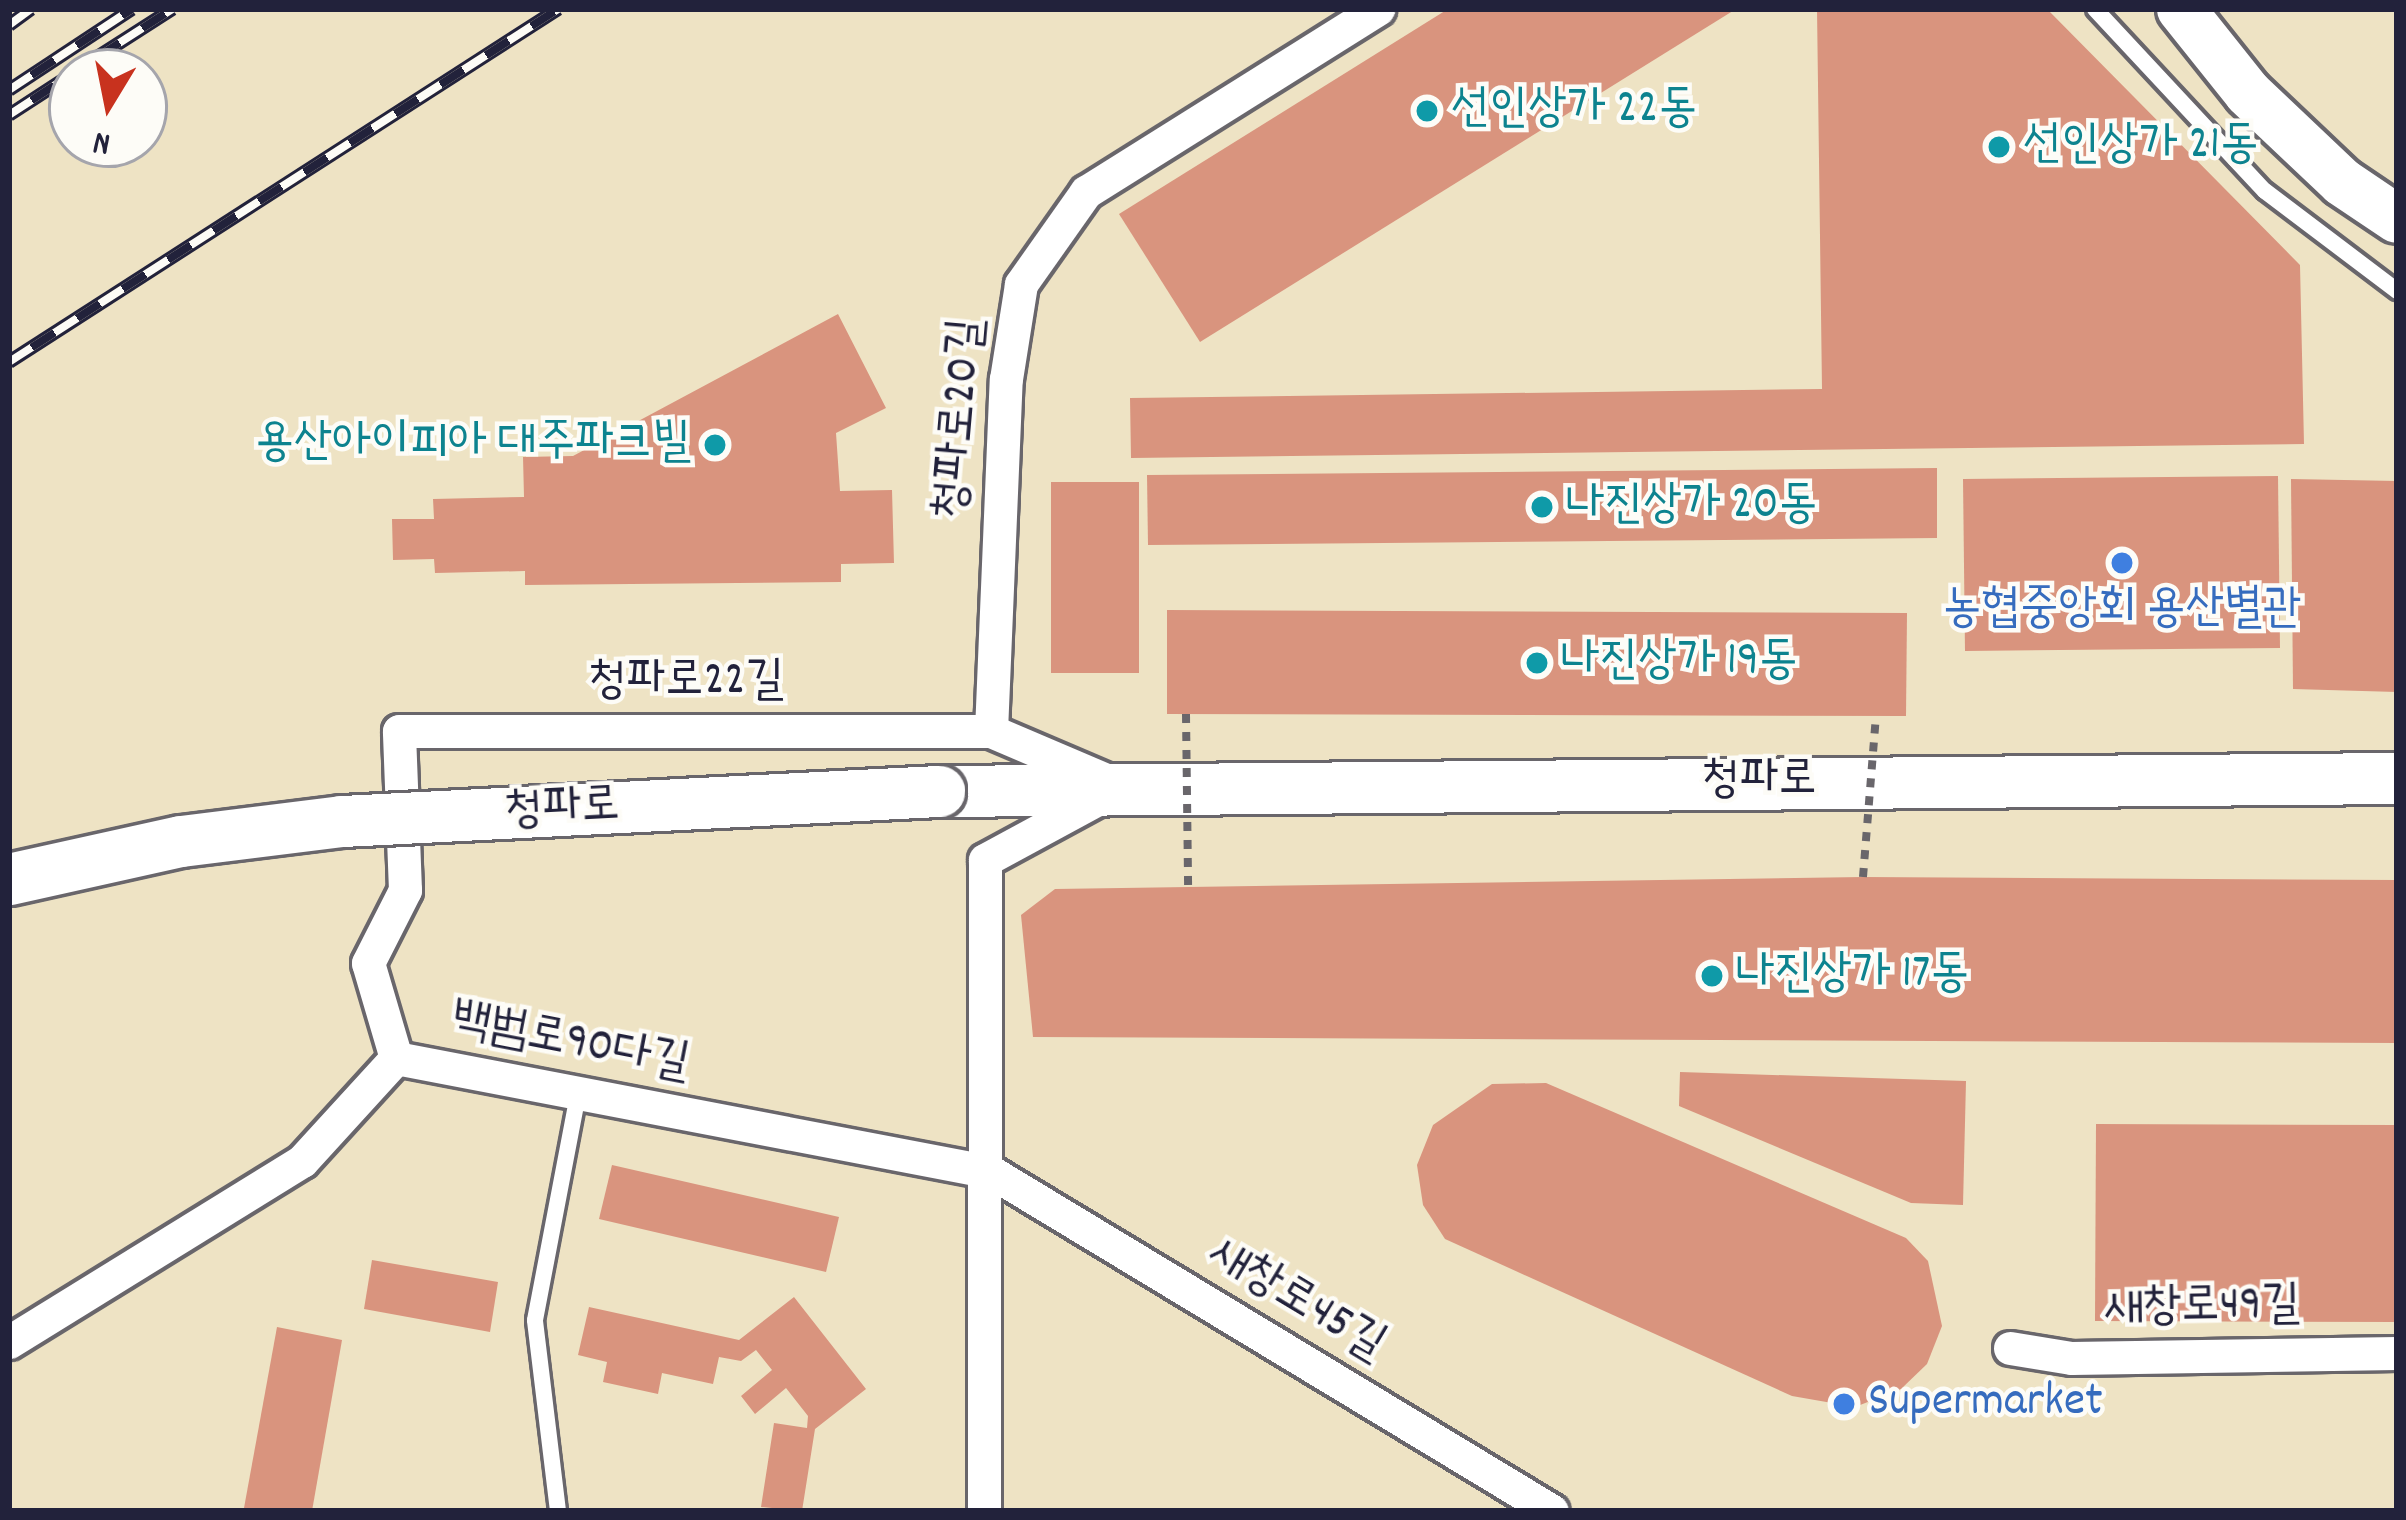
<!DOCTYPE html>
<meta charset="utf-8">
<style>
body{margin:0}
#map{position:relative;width:2406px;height:1520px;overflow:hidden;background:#eee3c4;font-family:Dekko,"Poor Story",sans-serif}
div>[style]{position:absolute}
.building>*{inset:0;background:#d9947e}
.roads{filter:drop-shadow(3px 0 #69666b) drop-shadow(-3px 0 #69666b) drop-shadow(0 3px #69666b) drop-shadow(0 -3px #69666b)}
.lane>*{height:16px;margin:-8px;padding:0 8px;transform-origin:8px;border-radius:8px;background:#fff}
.street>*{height:33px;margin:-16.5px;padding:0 16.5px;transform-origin:16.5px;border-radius:16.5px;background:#fff}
.secondary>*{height:48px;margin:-24px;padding:0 24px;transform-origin:24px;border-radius:24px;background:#fff}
.primary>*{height:51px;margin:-25.5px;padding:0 25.5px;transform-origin:25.5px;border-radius:25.5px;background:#fff}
.rail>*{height:14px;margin-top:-7px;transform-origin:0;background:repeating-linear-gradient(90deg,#fdfcf7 0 27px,#22223b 0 54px);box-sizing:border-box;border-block:3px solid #22223b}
.path-bridge>*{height:8px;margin-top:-4px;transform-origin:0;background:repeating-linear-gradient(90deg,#69666b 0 9px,transparent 0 18px)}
.bridges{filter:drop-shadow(3px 0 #69666b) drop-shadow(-3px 0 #69666b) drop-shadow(0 3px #69666b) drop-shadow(0 -3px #69666b)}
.primary-bridge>*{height:51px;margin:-25.5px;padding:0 25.5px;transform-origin:25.5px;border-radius:25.5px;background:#fff}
.dots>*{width:33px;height:33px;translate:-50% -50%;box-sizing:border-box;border:6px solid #fdfcf7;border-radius:50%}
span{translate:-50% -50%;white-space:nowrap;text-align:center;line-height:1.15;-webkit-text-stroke:9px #fdfcf7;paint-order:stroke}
.culture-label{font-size:48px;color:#0d838f}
.left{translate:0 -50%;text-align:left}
.right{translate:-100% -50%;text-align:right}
.street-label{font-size:48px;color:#22223b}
.shop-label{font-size:48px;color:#366cbe}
.frame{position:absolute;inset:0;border:12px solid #22223b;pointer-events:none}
.north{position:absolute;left:48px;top:48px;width:120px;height:120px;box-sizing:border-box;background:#fdfcf7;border:3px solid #a5a5ac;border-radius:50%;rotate:190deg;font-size:33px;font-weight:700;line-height:48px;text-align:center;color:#22223b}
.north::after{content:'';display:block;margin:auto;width:42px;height:54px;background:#c8321e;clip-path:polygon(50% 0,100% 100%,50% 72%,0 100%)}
</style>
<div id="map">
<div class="building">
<i style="clip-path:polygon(1448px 9px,1736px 9px,1200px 342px,1119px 214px)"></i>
<i style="clip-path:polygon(1817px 9px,2047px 9px,2300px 265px,2304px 444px,1131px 458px,1130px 398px,1822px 389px)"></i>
<i style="clip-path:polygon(838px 314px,886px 408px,836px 433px,840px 491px,892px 490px,894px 563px,841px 564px,841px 582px,525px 585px,525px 571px,435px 573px,434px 559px,393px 560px,392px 519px,434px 519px,433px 499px,524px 497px,523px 457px,573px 456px)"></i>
<i style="clip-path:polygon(1937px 468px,1937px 538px,1148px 545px,1147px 475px)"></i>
<i style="clip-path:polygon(2278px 476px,2280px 648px,1965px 651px,1963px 479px)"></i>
<i style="clip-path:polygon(2291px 479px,2397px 481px,2397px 692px,2293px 689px)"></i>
<i style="clip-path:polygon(1051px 482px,1139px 482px,1139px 673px,1051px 673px)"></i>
<i style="clip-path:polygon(1167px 610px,1907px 613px,1906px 716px,1167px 714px)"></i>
<i style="clip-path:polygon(1863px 877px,2397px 880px,2397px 1043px,1033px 1037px,1021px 915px,1055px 889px)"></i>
<i style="clip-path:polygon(1680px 1072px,1966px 1081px,1963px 1205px,1911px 1203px,1679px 1106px)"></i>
<i style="clip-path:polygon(1546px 1083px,1906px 1238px,1928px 1261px,1942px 1326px,1927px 1364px,1901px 1389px,1855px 1407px,1792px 1396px,1445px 1239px,1423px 1205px,1417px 1165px,1433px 1125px,1492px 1084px)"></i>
<i style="clip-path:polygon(2096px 1124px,2397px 1125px,2397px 1322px,2095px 1321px)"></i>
<i style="clip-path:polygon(612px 1165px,839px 1217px,826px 1272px,599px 1219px)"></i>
<i style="clip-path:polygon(372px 1260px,498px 1282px,490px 1332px,364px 1309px)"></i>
<i style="clip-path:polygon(794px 1297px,866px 1389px,815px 1429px,802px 1511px,761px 1507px,774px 1423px,807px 1428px,808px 1416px,786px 1388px,755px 1414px,741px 1396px,772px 1370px,756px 1350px,741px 1361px,719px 1357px,713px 1384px,662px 1373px,658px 1394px,603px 1382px,607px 1362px,578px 1355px,589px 1307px,739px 1340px)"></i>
<i style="clip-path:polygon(277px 1327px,342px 1340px,312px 1511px,244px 1508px)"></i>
</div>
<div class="roads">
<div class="lane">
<i style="left:2095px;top:9px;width:249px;rotate:47deg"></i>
<i style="left:2265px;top:191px;width:166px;rotate:37.1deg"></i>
<i style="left:558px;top:1511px;width:192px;rotate:-96.9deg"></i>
<i style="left:535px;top:1320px;width:229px;rotate:-79.2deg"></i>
</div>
<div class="street">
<i style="left:991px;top:731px;width:352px;rotate:-87.6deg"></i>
<i style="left:1006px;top:379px;width:96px;rotate:-81deg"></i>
<i style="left:1021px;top:284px;width:113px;rotate:-54.8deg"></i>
<i style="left:1086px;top:192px;width:345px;rotate:-32.1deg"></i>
<i style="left:396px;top:1058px;width:99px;rotate:-106.4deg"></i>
<i style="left:368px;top:963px;width:82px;rotate:-63.1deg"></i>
<i style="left:405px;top:890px;width:159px;rotate:-92.2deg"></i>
<i style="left:399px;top:731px;width:592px"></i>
<i style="left:991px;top:731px;width:127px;rotate:23.1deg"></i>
<i style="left:9px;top:1342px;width:344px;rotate:-31.7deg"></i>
<i style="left:302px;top:1161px;width:139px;rotate:-47.6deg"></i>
<i style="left:396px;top:1058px;width:606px;rotate:10.85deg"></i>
<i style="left:991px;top:1172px;width:655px;rotate:31.14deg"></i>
<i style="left:2010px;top:1348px;width:62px;rotate:9.3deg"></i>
<i style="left:2071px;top:1358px;width:326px;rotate:-0.9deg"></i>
<i style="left:984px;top:1511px;width:651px;rotate:-89.91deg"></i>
<i style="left:985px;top:860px;width:134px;rotate:-28.5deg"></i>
</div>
<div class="secondary">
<i style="left:2181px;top:9px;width:107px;rotate:51.4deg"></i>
<i style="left:2248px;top:93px;width:129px;rotate:43.4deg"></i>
<i style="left:2342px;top:182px;width:66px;rotate:33.9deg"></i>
</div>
<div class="primary">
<i style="left:939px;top:791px;width:1458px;rotate:-0.51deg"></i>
</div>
</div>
<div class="rail">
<i style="left:9px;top:25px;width:27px;rotate:-36deg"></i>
<i style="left:74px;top:72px;width:117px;rotate:-32.7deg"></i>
<i style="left:9px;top:90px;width:147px;rotate:-33.4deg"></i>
<i style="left:9px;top:115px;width:75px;rotate:-33.1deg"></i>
<i style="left:9px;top:362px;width:653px;rotate:-32.74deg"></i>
</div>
<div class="path-bridge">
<i style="left:1186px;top:714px;width:173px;rotate:89.3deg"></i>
<i style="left:1863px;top:877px;width:162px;rotate:-85.4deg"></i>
</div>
<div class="bridges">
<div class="primary-bridge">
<i style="left:9px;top:879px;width:176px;rotate:-12.5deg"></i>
<i style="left:181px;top:841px;width:162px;rotate:-7.1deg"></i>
<i style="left:342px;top:821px;width:598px;rotate:-2.88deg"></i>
</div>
</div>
<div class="dots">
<i style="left:1427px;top:111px;background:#0f9aa8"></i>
<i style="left:1999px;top:147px;background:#0f9aa8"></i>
<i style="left:715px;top:445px;background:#0f9aa8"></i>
<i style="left:1542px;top:507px;background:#0f9aa8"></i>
<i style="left:2122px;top:563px;background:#3f7fe0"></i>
<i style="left:1537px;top:663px;background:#0f9aa8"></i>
<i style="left:1712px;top:976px;background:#0f9aa8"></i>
<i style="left:1844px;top:1404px;background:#3f7fe0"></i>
</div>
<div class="culture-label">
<span class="left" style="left:1451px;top:111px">선인상가 22동</span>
<span class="left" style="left:2023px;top:147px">선인상가 21동</span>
<span class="right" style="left:691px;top:445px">용산아이피아 대주파크빌</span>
<span class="left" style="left:1566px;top:507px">나진상가 20동</span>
<span class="left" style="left:1561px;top:663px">나진상가 19동</span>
<span class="left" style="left:1736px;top:976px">나진상가 17동</span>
</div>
<div class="street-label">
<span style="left:961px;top:419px;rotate:-85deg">청파로20길</span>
<span style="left:686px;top:683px">청파로22길</span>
<span style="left:1759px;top:782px">청파로</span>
<span style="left:562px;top:810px;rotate:-3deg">청파로</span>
<span style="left:570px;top:1043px;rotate:11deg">백범로90다길</span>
<span style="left:1296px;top:1300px;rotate:31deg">새창로45길</span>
<span style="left:2202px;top:1308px;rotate:-1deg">새창로49길</span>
</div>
<div class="shop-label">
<span style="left:2122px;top:611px">농협중앙회 용산별관</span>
<span class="left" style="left:1868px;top:1404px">Supermarket</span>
</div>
<div class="frame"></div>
<div class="north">N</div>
</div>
